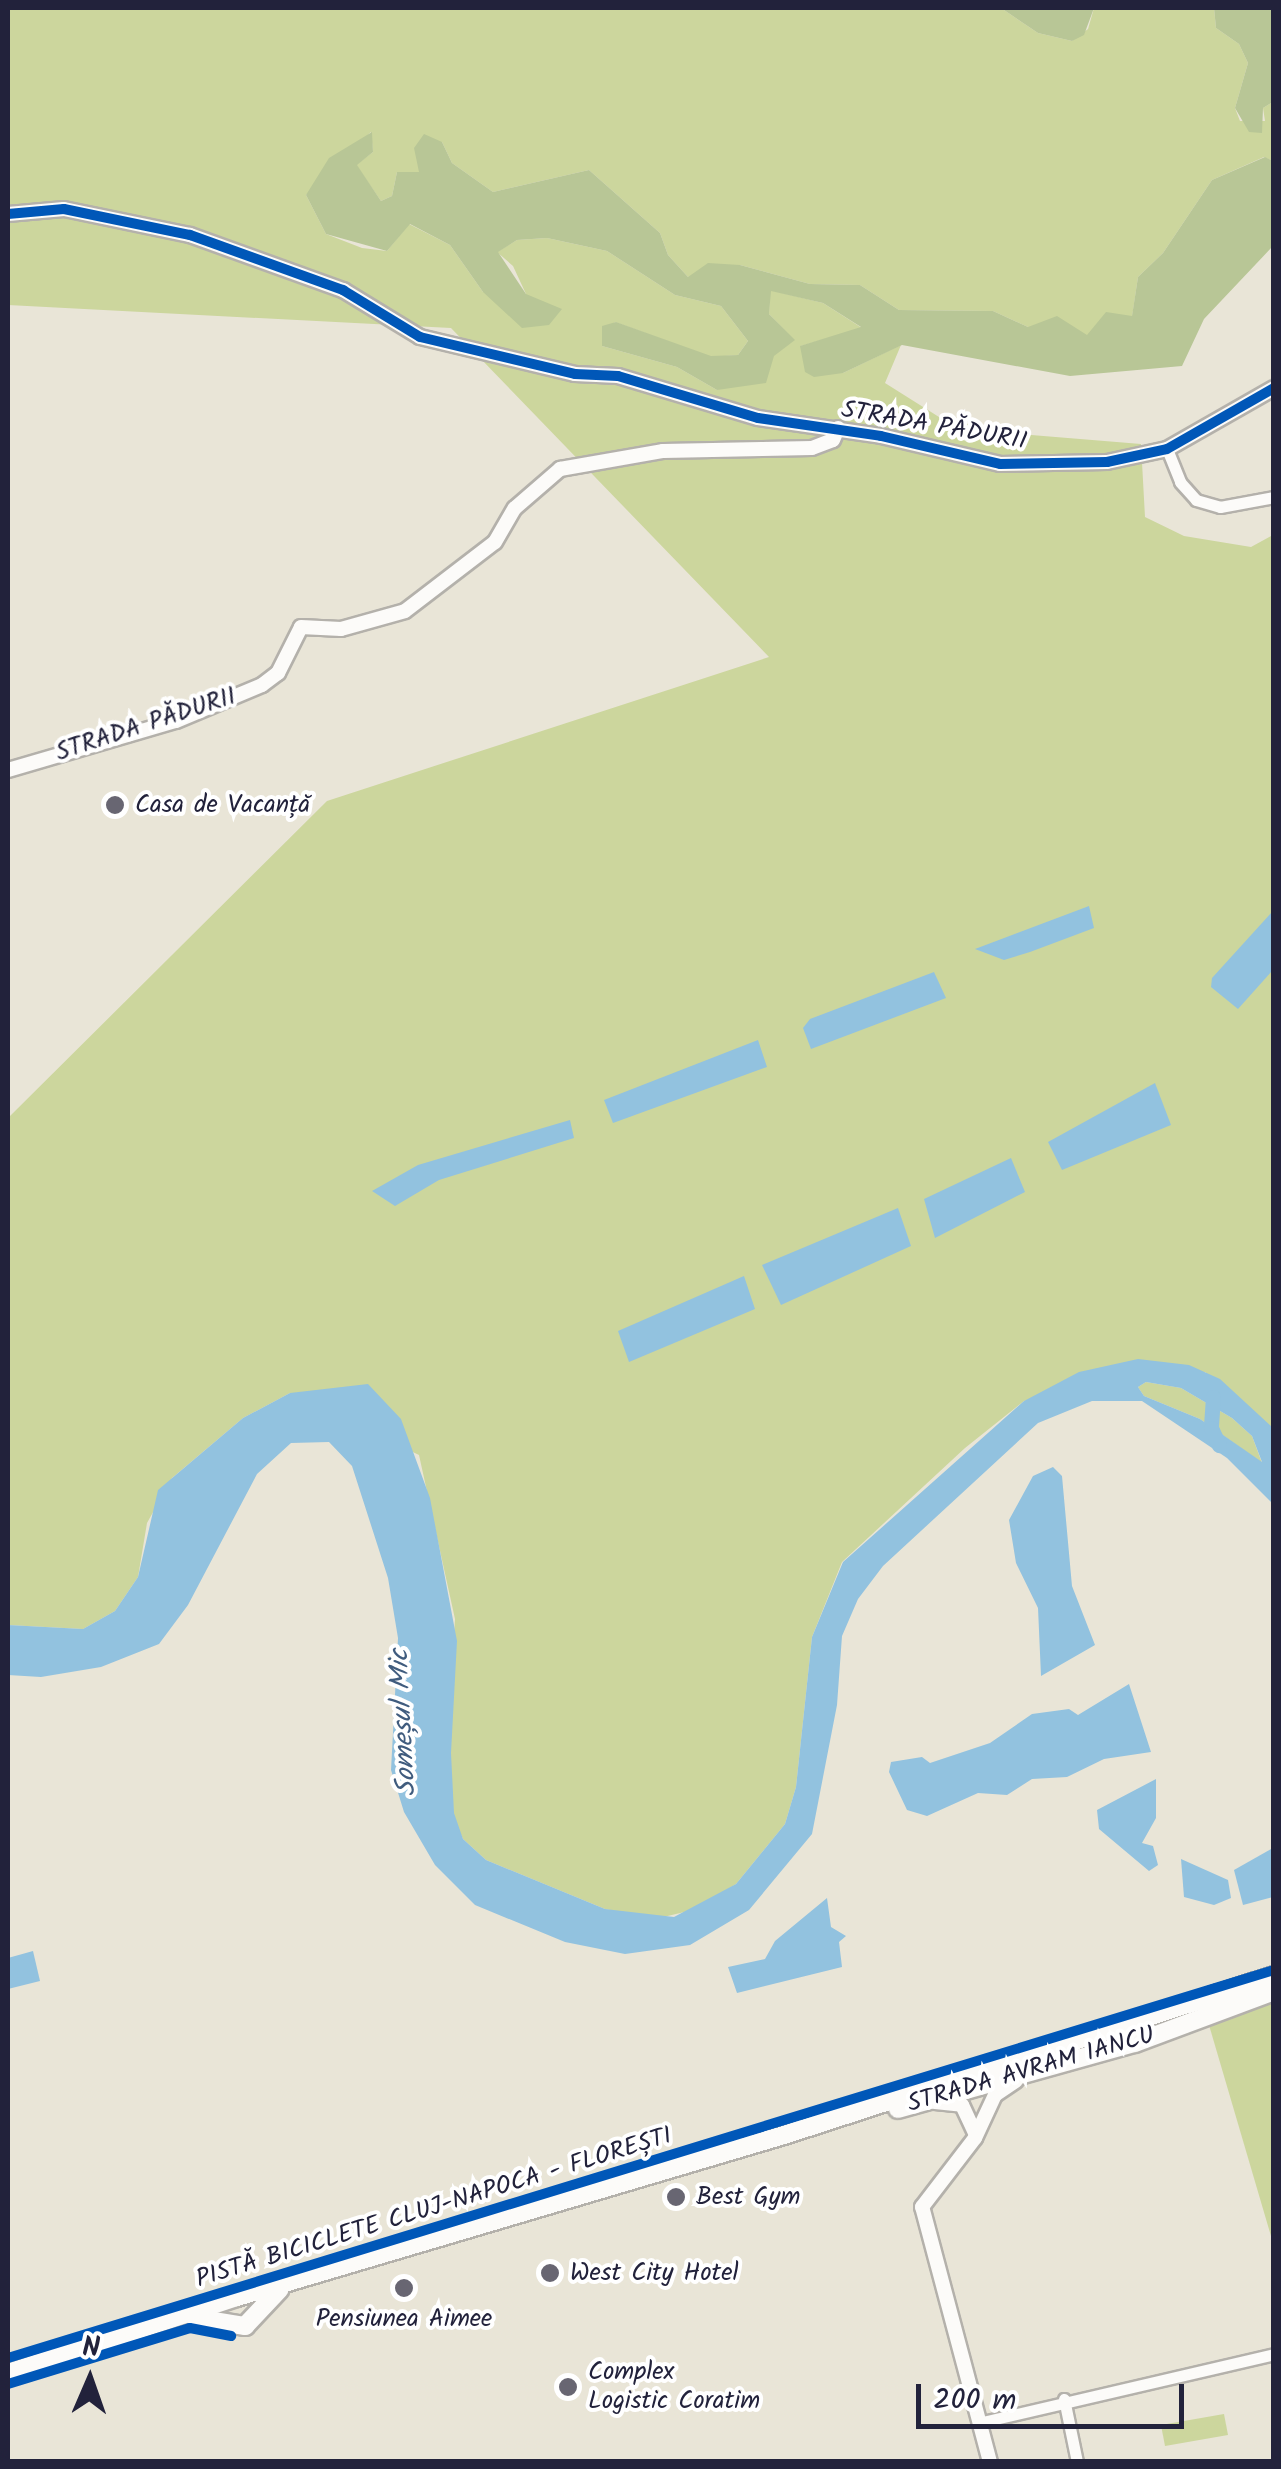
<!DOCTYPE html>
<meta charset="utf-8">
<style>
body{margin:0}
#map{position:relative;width:1281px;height:2469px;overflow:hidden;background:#e9e5d7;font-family:Kalam,sans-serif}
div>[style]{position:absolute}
.green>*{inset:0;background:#ccd69d}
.forest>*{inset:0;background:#b8c696}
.water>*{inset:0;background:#92c2df}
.river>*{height:15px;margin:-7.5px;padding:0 7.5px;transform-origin:7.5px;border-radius:7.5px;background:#92c2df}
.roads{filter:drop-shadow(2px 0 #b4b1ab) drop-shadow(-2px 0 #b4b1ab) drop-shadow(0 2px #b4b1ab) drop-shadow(0 -2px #b4b1ab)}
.minor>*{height:11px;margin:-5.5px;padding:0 5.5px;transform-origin:5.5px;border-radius:5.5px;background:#fcfbf9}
.tertiary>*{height:14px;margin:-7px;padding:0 7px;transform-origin:7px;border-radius:7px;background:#fcfbf9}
.primary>*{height:18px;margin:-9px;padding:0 9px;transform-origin:9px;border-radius:9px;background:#fcfbf9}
.cycleway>*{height:10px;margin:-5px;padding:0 5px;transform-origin:5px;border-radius:5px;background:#0057b8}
.dots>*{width:28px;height:28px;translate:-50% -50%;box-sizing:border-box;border:5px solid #fff;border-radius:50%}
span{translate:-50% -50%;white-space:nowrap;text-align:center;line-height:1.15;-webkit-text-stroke:8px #fff;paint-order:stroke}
.street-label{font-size:25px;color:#22223b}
.poi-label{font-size:25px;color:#22223b}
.left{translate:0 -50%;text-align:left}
.water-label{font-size:28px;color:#405c7e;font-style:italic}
.frame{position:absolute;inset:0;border:10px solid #22223b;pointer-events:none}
.north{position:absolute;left:40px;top:2329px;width:100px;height:100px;-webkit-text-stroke:8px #fff;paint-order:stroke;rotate:2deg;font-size:28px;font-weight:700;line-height:40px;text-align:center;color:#22223b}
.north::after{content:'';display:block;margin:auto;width:35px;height:45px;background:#22223b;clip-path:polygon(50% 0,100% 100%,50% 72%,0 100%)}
.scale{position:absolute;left:916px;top:2384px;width:268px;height:45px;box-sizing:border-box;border:5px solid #22223b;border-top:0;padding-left:12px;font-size:30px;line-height:35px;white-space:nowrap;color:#22223b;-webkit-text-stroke:8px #fff;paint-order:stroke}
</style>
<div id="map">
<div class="green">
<i style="clip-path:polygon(8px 8px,1001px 8px,1038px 33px,1072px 41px,1088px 29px,1094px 8px,1214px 8px,1216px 28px,1239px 44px,1248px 63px,1235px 108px,1240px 121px,1265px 121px,1263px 108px,1273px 102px,1273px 161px,1264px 157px,1212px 180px,1163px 253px,1138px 277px,1132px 317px,1087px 336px,1028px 327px,993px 311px,899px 310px,860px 285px,810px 284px,740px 265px,688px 277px,668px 255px,660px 233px,589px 170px,493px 192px,452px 163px,442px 142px,419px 172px,397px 172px,392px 196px,381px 201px,356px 165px,373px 152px,371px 132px,306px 195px,326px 234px,362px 248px,387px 251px,409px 224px,450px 245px,483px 292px,526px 294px,513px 266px,497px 252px,517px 240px,547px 238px,607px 251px,675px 295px,721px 306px,748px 341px,738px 355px,711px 357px,615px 322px,602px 346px,677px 367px,717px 390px,794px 340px,769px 314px,770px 290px,823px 303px,862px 328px,801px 346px,843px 373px,901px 345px,885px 383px,939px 417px,1008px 433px,1141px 444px,1145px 517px,1184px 536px,1251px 547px,1273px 535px,1273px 1429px,1205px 1372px,1024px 1401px,965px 1448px,842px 1562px,812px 1637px,796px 1787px,785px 1824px,736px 1884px,697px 1909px,655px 1919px,605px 1909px,486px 1860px,463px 1839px,444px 1798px,455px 1619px,419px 1455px,290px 1393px,243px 1418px,172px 1478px,147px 1523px,138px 1577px,115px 1611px,83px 1629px,8px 1625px,8px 1118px,327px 801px,769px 657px,451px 328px,8px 305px)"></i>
<i style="clip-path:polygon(1146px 1382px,1181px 1388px,1232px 1418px,1252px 1436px,1262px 1463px,1200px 1419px,1144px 1396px,1138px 1387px)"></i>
<i style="clip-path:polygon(1273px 2000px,1273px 2243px,1209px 2025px)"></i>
<i style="clip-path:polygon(1224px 2414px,1228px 2435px,1165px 2446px,1161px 2425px)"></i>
</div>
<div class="forest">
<i style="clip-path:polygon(1001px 8px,1094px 8px,1084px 35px,1072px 41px,1038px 33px)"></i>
<i style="clip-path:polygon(1214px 8px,1273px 8px,1273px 102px,1263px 108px,1262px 133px,1249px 132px,1235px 108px,1248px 63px,1239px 44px,1216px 28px)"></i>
<i style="clip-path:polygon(372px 132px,373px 152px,357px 165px,381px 201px,392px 196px,397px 172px,419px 172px,414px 148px,424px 134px,442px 142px,452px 163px,493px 192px,589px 170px,660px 233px,668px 255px,688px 277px,708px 263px,740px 265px,810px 284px,860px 285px,899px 310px,993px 311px,1028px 327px,1057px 316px,1087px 335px,1106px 312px,1132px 316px,1138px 277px,1163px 253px,1212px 180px,1265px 157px,1273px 161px,1273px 246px,1204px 319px,1182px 366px,1070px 376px,902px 345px,843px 373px,814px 377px,805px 372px,800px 346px,861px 327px,823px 303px,771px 291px,769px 314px,795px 340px,774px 356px,766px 383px,717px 390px,677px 367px,602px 346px,602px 326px,616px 322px,711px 356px,738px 355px,748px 341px,721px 306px,675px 295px,607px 251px,547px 238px,517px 240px,498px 252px,526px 294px,562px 309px,549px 325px,522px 328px,483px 292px,450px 245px,410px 224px,387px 251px,326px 234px,306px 195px,329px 158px)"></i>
</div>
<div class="water">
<i style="clip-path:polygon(1089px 906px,1094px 928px,1030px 952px,1004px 960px,975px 949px)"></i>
<i style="clip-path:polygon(1273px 911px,1273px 970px,1238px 1009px,1211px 987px,1212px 978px)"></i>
<i style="clip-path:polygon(934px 972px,946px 998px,811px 1049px,803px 1028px,810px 1019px)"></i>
<i style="clip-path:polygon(758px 1040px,767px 1067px,613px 1123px,604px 1100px)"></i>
<i style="clip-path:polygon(1155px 1083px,1171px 1125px,1062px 1170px,1048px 1142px)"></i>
<i style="clip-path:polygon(570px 1120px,574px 1138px,439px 1180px,395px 1206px,372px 1191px,418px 1165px)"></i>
<i style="clip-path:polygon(1011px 1158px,1025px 1192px,935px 1238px,924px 1199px)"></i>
<i style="clip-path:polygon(898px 1208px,911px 1246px,781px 1305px,762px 1265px)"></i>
<i style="clip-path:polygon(744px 1276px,755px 1309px,629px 1362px,618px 1331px)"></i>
<i style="clip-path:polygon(evenodd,1138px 1359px,1189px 1365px,1220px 1379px,1272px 1427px,1273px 1504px,1227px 1458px,1142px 1401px,1092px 1401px,1038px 1423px,883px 1566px,858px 1599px,842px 1636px,837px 1705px,812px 1834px,749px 1910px,690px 1945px,625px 1954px,565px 1942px,475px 1905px,435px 1865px,404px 1812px,391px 1770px,398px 1638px,388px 1578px,352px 1466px,329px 1442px,291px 1443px,257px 1474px,188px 1605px,159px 1644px,101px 1667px,41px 1677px,8px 1675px,8px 1625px,83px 1629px,115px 1611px,138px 1577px,158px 1490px,243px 1418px,290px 1393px,368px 1384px,401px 1419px,430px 1498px,457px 1641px,451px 1753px,454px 1813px,463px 1839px,486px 1860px,605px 1909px,674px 1917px,736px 1884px,785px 1824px,796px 1787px,812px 1637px,843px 1562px,1024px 1401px,1079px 1372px,1138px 1359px,1146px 1382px,1181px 1388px,1232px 1418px,1252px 1436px,1262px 1462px,1200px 1419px,1144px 1396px,1138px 1387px,1146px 1382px)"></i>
<i style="clip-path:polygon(1053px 1467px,1062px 1476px,1072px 1586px,1095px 1645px,1041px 1676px,1038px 1608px,1016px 1563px,1009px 1520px,1033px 1476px)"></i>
<i style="clip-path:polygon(1129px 1684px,1151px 1752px,1104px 1759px,1067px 1777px,1032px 1779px,1007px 1795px,978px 1793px,927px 1816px,907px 1810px,889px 1772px,891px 1762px,922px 1757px,930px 1763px,990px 1743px,1032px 1714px,1069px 1709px,1078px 1715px)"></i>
<i style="clip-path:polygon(1156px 1779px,1156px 1818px,1142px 1843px,1153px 1846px,1158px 1865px,1149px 1871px,1099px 1829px,1097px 1810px)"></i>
<i style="clip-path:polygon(1273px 1848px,1273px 1897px,1243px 1905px,1234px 1870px)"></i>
<i style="clip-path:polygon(1181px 1859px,1228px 1880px,1231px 1898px,1214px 1905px,1184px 1897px)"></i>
<i style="clip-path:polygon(827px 1898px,831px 1927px,846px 1936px,839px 1942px,842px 1967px,737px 1993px,728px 1967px,765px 1959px,775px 1941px)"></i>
<i style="clip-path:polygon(33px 1951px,40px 1981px,8px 1989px,8px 1958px)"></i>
</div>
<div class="river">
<i style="left:1213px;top:1397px;width:31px;rotate:94deg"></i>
<i style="left:1211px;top:1428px;width:19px;rotate:65deg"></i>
</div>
<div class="roads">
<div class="minor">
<i style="left:1167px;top:449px;width:35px;rotate:68deg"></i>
<i style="left:1180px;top:482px;width:24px;rotate:48deg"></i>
<i style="left:1196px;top:500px;width:25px;rotate:16deg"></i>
<i style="left:1220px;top:507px;width:55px;rotate:-10.5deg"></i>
<i style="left:1064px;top:2399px;width:64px;rotate:78.3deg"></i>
<i style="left:978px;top:2423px;width:304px;rotate:-13.1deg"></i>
</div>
<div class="tertiary">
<i style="left:8px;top:214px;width:56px;rotate:-5.1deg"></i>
<i style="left:64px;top:209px;width:129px;rotate:11.7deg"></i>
<i style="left:190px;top:235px;width:163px;rotate:19.8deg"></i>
<i style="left:343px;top:290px;width:90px;rotate:31.4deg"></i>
<i style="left:420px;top:337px;width:159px;rotate:13.4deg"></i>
<i style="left:575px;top:374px;width:43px;rotate:2.7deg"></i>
<i style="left:618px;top:376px;width:146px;rotate:16.7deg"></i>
<i style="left:758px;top:418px;width:124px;rotate:8.3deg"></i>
<i style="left:881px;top:436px;width:122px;rotate:13.2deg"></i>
<i style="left:1000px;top:464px;width:107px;rotate:-1.1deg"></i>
<i style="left:1107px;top:462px;width:61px;rotate:-12.2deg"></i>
<i style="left:1167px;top:449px;width:123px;rotate:-29.7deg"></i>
<i style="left:8px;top:770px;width:175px;rotate:-16.3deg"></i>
<i style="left:176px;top:721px;width:93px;rotate:-22.7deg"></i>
<i style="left:262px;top:685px;width:20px;rotate:-37deg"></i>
<i style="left:278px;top:673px;width:51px;rotate:-63.4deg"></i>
<i style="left:301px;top:627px;width:40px;rotate:2.9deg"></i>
<i style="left:341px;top:629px;width:66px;rotate:-15.7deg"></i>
<i style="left:405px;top:611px;width:113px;rotate:-37.5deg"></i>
<i style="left:495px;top:542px;width:39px;rotate:-60deg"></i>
<i style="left:515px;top:508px;width:60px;rotate:-40.9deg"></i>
<i style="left:560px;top:469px;width:105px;rotate:-9.9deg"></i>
<i style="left:663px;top:451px;width:149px;rotate:-1.2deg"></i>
<i style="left:812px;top:448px;width:22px;rotate:-21deg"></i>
<i style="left:833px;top:440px;width:13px;rotate:-67deg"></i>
<i style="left:935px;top:2102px;width:27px;rotate:6deg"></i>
<i style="left:962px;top:2105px;width:31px;rotate:65deg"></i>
<i style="left:990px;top:2462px;width:264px;rotate:-104.9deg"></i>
<i style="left:922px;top:2207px;width:87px;rotate:-52.5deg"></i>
<i style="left:975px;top:2138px;width:47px;rotate:-65.1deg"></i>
<i style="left:995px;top:2095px;width:25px;rotate:-34deg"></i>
</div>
<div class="primary">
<i style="left:898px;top:2109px;width:246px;rotate:-15.6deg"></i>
<i style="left:1135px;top:2043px;width:148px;rotate:-20.5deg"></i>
<i style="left:195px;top:2318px;width:51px;rotate:9.1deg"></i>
<i style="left:245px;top:2326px;width:50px;rotate:-46.6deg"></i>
<i style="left:8px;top:2373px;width:241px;rotate:-18.4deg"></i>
<i style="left:237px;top:2297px;width:570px;rotate:-16.5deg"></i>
<i style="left:784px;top:2135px;width:515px;rotate:-17.98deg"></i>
</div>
</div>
<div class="cycleway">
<i style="left:8px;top:214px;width:56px;rotate:-5.1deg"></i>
<i style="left:64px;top:209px;width:129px;rotate:11.7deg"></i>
<i style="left:190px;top:235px;width:163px;rotate:19.8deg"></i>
<i style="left:343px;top:290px;width:90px;rotate:31.4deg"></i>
<i style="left:420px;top:337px;width:159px;rotate:13.4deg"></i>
<i style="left:575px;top:374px;width:43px;rotate:2.7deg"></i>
<i style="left:618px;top:376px;width:146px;rotate:16.7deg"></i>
<i style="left:758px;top:418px;width:124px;rotate:8.3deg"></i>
<i style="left:881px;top:436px;width:122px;rotate:13.2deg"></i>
<i style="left:1000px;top:464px;width:107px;rotate:-1.1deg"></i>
<i style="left:1107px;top:462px;width:61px;rotate:-12.2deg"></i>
<i style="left:1167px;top:449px;width:123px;rotate:-29.7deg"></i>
<i style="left:8px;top:2358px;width:1324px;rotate:-17.04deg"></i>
<i style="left:8px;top:2384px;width:190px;rotate:-17.1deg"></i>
<i style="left:190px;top:2328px;width:42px;rotate:11deg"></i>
</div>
<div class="dots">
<i style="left:115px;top:805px;background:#686672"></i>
<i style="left:676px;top:2197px;background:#686672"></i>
<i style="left:550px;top:2273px;background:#686672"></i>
<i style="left:404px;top:2288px;background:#686672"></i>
<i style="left:568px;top:2387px;background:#686672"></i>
</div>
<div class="street-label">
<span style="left:934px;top:426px;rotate:10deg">STRADA PĂDURII</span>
<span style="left:146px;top:725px;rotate:-18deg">STRADA PĂDURII</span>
<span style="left:1031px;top:2070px;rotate:-16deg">STRADA AVRAM IANCU</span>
<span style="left:434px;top:2208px;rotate:-17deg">PISTĂ BICICLETE CLUJ-NAPOCA - FLOREȘTI</span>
</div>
<div class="poi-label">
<span class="left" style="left:135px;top:805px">Casa de Vacanță</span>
<span class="left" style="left:696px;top:2197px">Best Gym</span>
<span class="left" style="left:570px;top:2273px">West City Hotel</span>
<span style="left:404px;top:2319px">Pensiunea Aimee</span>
<span class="left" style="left:588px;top:2387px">Complex<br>Logistic Coratim</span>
</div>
<div class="water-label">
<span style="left:404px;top:1723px;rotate:-93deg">Someșul Mic</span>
</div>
<div class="frame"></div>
<div class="north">N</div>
<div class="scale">200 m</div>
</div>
